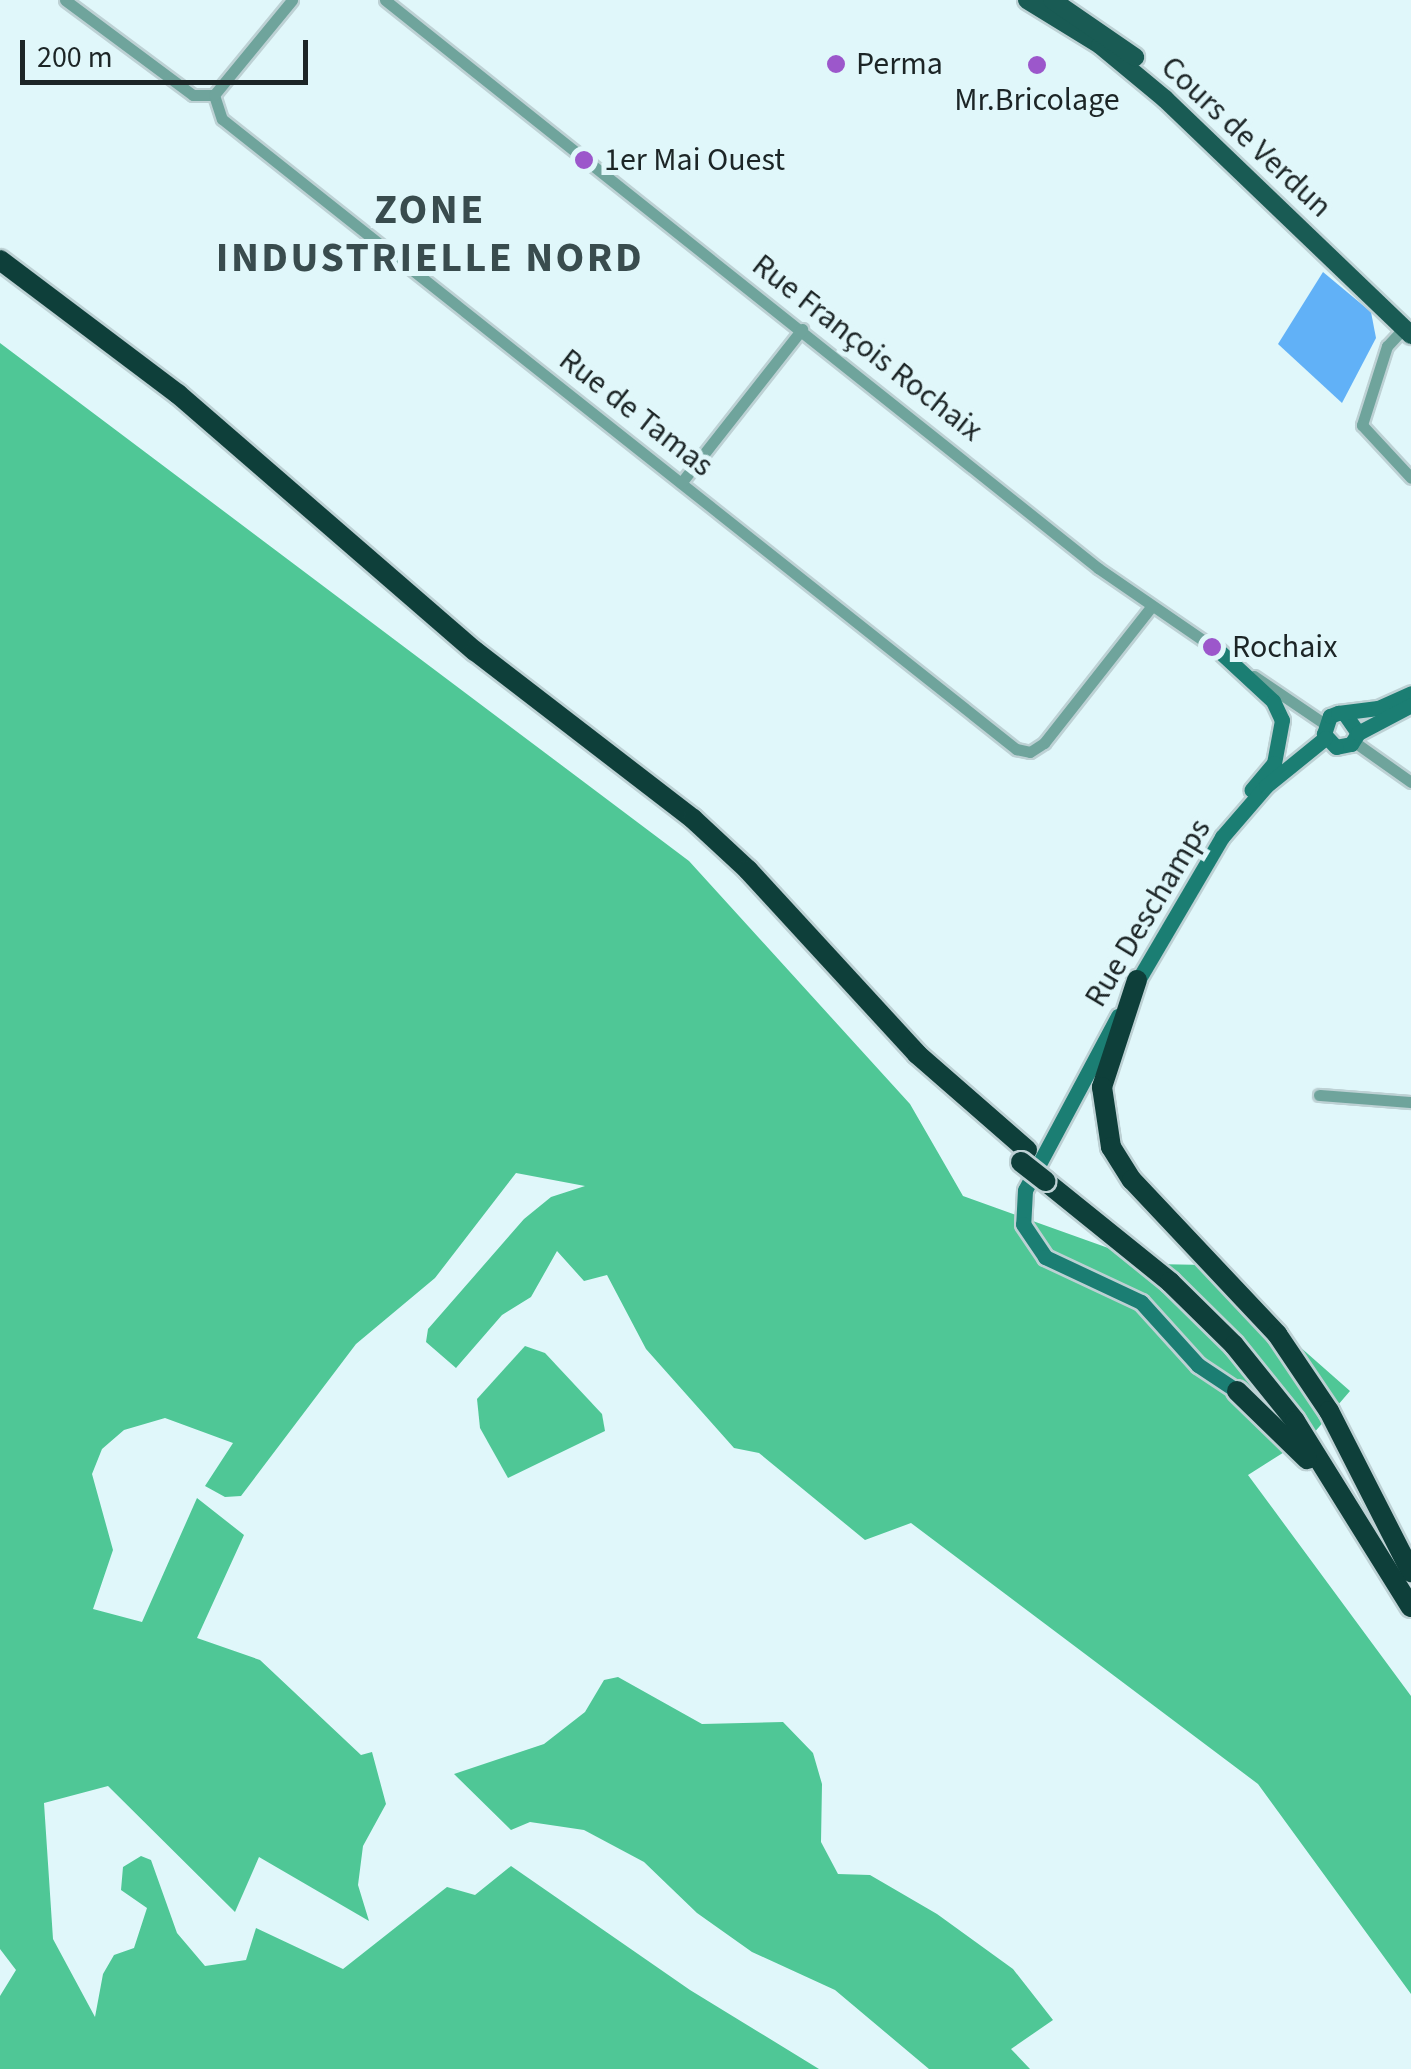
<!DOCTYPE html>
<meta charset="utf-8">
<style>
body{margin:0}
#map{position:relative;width:1411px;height:2069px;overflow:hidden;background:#e0f7fa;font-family:"Source Sans 3",sans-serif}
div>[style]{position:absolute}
.forest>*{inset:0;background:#4fc796}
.water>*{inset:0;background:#61b1f7}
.roads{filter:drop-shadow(2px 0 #bdd1d4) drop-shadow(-2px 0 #bdd1d4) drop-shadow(0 2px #bdd1d4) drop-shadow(0 -2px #bdd1d4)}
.street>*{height:11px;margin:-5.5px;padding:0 5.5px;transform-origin:5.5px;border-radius:5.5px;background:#6fa49c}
.secondary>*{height:15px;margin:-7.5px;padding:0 7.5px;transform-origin:7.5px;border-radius:7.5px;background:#1b7e73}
.primary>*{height:18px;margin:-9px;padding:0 9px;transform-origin:9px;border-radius:9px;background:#195b54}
.highway>*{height:20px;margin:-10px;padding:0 10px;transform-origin:10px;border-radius:10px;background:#0e3f3a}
.bridges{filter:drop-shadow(2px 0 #bdd1d4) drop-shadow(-2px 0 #bdd1d4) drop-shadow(0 2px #bdd1d4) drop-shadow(0 -2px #bdd1d4)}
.highway-bridge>*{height:20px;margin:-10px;padding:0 10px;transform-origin:10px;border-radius:10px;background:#0e3f3a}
.dots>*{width:28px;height:28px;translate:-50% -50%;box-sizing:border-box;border:5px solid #e0f7fa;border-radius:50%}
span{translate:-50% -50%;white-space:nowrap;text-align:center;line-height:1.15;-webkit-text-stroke:10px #e0f7fa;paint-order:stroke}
.poi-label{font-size:32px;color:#1c2526}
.left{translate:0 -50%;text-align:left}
.street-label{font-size:32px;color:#1c2526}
.district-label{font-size:42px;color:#394c4e;font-weight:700;letter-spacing:2.5px}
.scale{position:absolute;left:20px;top:40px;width:288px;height:45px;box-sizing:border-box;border:5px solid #1c2526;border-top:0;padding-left:12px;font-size:30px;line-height:35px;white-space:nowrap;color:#1c2526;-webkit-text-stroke:8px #e0f7fa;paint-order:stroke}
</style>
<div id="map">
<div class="forest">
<i style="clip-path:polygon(0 343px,689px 861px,910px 1104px,963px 1196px,1153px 1264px,1207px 1265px,1350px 1391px,1313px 1434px,1248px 1475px,1411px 1696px,1411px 1994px,1258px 1784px,911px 1523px,865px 1540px,759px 1453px,734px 1448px,646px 1349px,607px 1275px,584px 1281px,557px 1251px,531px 1297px,502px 1315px,456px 1368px,426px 1342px,428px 1329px,524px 1219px,551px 1197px,585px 1186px,516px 1173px,435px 1278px,356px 1344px,241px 1496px,225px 1497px,205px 1486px,233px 1443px,165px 1418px,124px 1430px,102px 1449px,92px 1474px,113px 1550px,93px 1609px,142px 1622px,197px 1498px,244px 1535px,197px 1638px,260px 1660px,361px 1755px,372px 1752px,386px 1804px,363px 1846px,358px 1885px,369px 1921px,259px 1857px,235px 1912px,108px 1786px,44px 1803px,53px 1939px,95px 2017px,103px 1974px,114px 1955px,134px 1948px,147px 1908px,121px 1890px,123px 1867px,141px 1856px,151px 1860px,177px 1933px,205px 1966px,246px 1960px,256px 1928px,343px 1969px,447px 1887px,475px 1895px,511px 1866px,690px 1990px,819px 2069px,0 2069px,0 1996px,16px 1970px,0 1949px)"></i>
<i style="clip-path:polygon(525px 1346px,545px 1353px,602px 1414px,605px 1431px,508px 1478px,480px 1428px,477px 1399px)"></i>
<i style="clip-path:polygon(618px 1677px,702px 1724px,783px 1722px,813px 1753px,822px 1784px,821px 1842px,838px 1874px,870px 1875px,937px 1914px,1013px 1969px,1053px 2020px,1011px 2049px,1030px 2069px,929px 2069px,835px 1990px,752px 1952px,697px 1913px,644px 1862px,584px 1830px,530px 1822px,511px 1830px,454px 1774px,544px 1744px,585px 1712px,604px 1680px)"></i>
</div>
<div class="water">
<i style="clip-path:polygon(1323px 272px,1371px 312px,1376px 338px,1342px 403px,1278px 344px)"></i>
</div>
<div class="roads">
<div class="street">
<i style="left:65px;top:0;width:159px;rotate:36.6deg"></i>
<i style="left:193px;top:95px;width:21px"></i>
<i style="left:385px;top:0;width:912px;rotate:38.54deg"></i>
<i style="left:1098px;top:568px;width:152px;rotate:34.5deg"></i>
<i style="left:214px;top:95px;width:25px;rotate:72deg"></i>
<i style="left:222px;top:119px;width:1014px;rotate:38.43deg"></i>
<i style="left:1016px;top:749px;width:14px;rotate:12deg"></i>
<i style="left:1030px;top:752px;width:17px;rotate:-33deg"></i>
<i style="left:1044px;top:743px;width:174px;rotate:-51.8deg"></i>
<i style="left:214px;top:95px;width:123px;rotate:-50.6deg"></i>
<i style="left:1404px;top:328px;width:25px;rotate:133deg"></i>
<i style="left:1387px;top:346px;width:83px;rotate:107.6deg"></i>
<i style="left:1362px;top:425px;width:72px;rotate:47.2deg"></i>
<i style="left:681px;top:483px;width:196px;rotate:-51.8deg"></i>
<i style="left:1254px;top:676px;width:86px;rotate:34.1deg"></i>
<i style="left:1353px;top:741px;width:71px;rotate:35.3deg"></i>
<i style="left:1319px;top:1095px;width:92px;rotate:4.4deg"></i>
</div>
<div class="secondary">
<i style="left:1218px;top:650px;width:75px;rotate:42.8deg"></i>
<i style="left:1273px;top:701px;width:21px;rotate:65deg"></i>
<i style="left:1282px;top:720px;width:44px;rotate:100.5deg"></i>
<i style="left:1274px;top:763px;width:35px;rotate:130deg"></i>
<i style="left:1344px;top:713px;width:24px;rotate:55deg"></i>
<i style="left:1358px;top:733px;width:13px;rotate:122deg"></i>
<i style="left:1351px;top:744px;width:15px;rotate:169deg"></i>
<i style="left:1336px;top:747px;width:18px;rotate:-133deg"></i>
<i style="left:1324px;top:734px;width:19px;rotate:-72deg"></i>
<i style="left:1330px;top:716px;width:9px;rotate:-21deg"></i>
<i style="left:1338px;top:713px;width:40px;rotate:-7.1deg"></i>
<i style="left:1378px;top:708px;width:36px;rotate:-24deg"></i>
<i style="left:1358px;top:733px;width:60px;rotate:-27.8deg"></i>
<i style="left:1134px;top:987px;width:174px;rotate:-59.6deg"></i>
<i style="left:1222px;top:837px;width:67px;rotate:-49.2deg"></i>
<i style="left:1266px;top:786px;width:76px;rotate:-39.1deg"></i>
<i style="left:1118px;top:1016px;width:197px;rotate:118.1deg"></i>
<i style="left:1025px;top:1190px;width:34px;rotate:93deg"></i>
<i style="left:1023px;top:1224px;width:40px;rotate:56deg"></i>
<i style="left:1045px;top:1257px;width:106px;rotate:25.1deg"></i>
<i style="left:1141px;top:1302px;width:85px;rotate:47.9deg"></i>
<i style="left:1198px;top:1365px;width:47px;rotate:33.7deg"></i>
</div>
<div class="primary">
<i style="left:1027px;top:0;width:86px;rotate:31.7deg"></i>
<i style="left:1100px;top:45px;width:85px;rotate:39.7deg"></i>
<i style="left:1165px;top:99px;width:341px;rotate:43.8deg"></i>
<i style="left:1052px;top:0;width:101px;rotate:34.5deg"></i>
</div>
<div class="highway">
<i style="left:0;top:260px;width:223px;rotate:37deg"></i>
<i style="left:178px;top:394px;width:393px;rotate:40.9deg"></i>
<i style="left:475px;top:651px;width:275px;rotate:37.6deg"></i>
<i style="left:693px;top:819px;width:75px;rotate:42.8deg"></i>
<i style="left:748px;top:870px;width:250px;rotate:47.4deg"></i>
<i style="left:917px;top:1054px;width:146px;rotate:41.1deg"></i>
<i style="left:1137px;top:980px;width:113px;rotate:108.1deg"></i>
<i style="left:1102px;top:1087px;width:61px;rotate:81.5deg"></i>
<i style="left:1111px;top:1147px;width:39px;rotate:58deg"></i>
<i style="left:1132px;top:1180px;width:212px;rotate:46.7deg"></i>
<i style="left:1277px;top:1334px;width:93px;rotate:56deg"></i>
<i style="left:1329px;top:1411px;width:181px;rotate:63deg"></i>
<i style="left:1045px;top:1181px;width:161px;rotate:38.9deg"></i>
<i style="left:1170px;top:1282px;width:90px;rotate:44.5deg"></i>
<i style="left:1234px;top:1345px;width:97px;rotate:51.2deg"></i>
<i style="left:1295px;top:1421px;width:219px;rotate:58.1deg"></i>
<i style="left:1237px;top:1391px;width:98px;rotate:44.2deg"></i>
</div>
</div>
<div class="bridges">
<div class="highway-bridge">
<i style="left:1021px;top:1162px;width:31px;rotate:38deg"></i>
</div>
</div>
<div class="dots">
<i style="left:836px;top:64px;background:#9c57cb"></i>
<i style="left:1037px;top:65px;background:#9c57cb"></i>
<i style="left:584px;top:160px;background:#9c57cb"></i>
<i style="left:1212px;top:647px;background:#9c57cb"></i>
</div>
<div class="poi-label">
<span class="left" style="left:856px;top:64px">Perma</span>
<span style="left:1037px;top:100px">Mr.Bricolage</span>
<span class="left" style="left:604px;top:160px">1er Mai Ouest</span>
<span class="left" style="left:1232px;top:647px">Rochaix</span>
</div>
<div class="street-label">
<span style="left:1246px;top:137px;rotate:43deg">Cours de Verdun</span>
<span style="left:867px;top:348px;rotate:38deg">Rue François Rochaix</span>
<span style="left:636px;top:413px;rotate:38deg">Rue de Tamas</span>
<span style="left:1148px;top:913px;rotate:-59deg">Rue Deschamps</span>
</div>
<div class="district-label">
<span style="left:430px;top:234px">ZONE<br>INDUSTRIELLE NORD</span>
</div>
<div class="scale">200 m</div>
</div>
